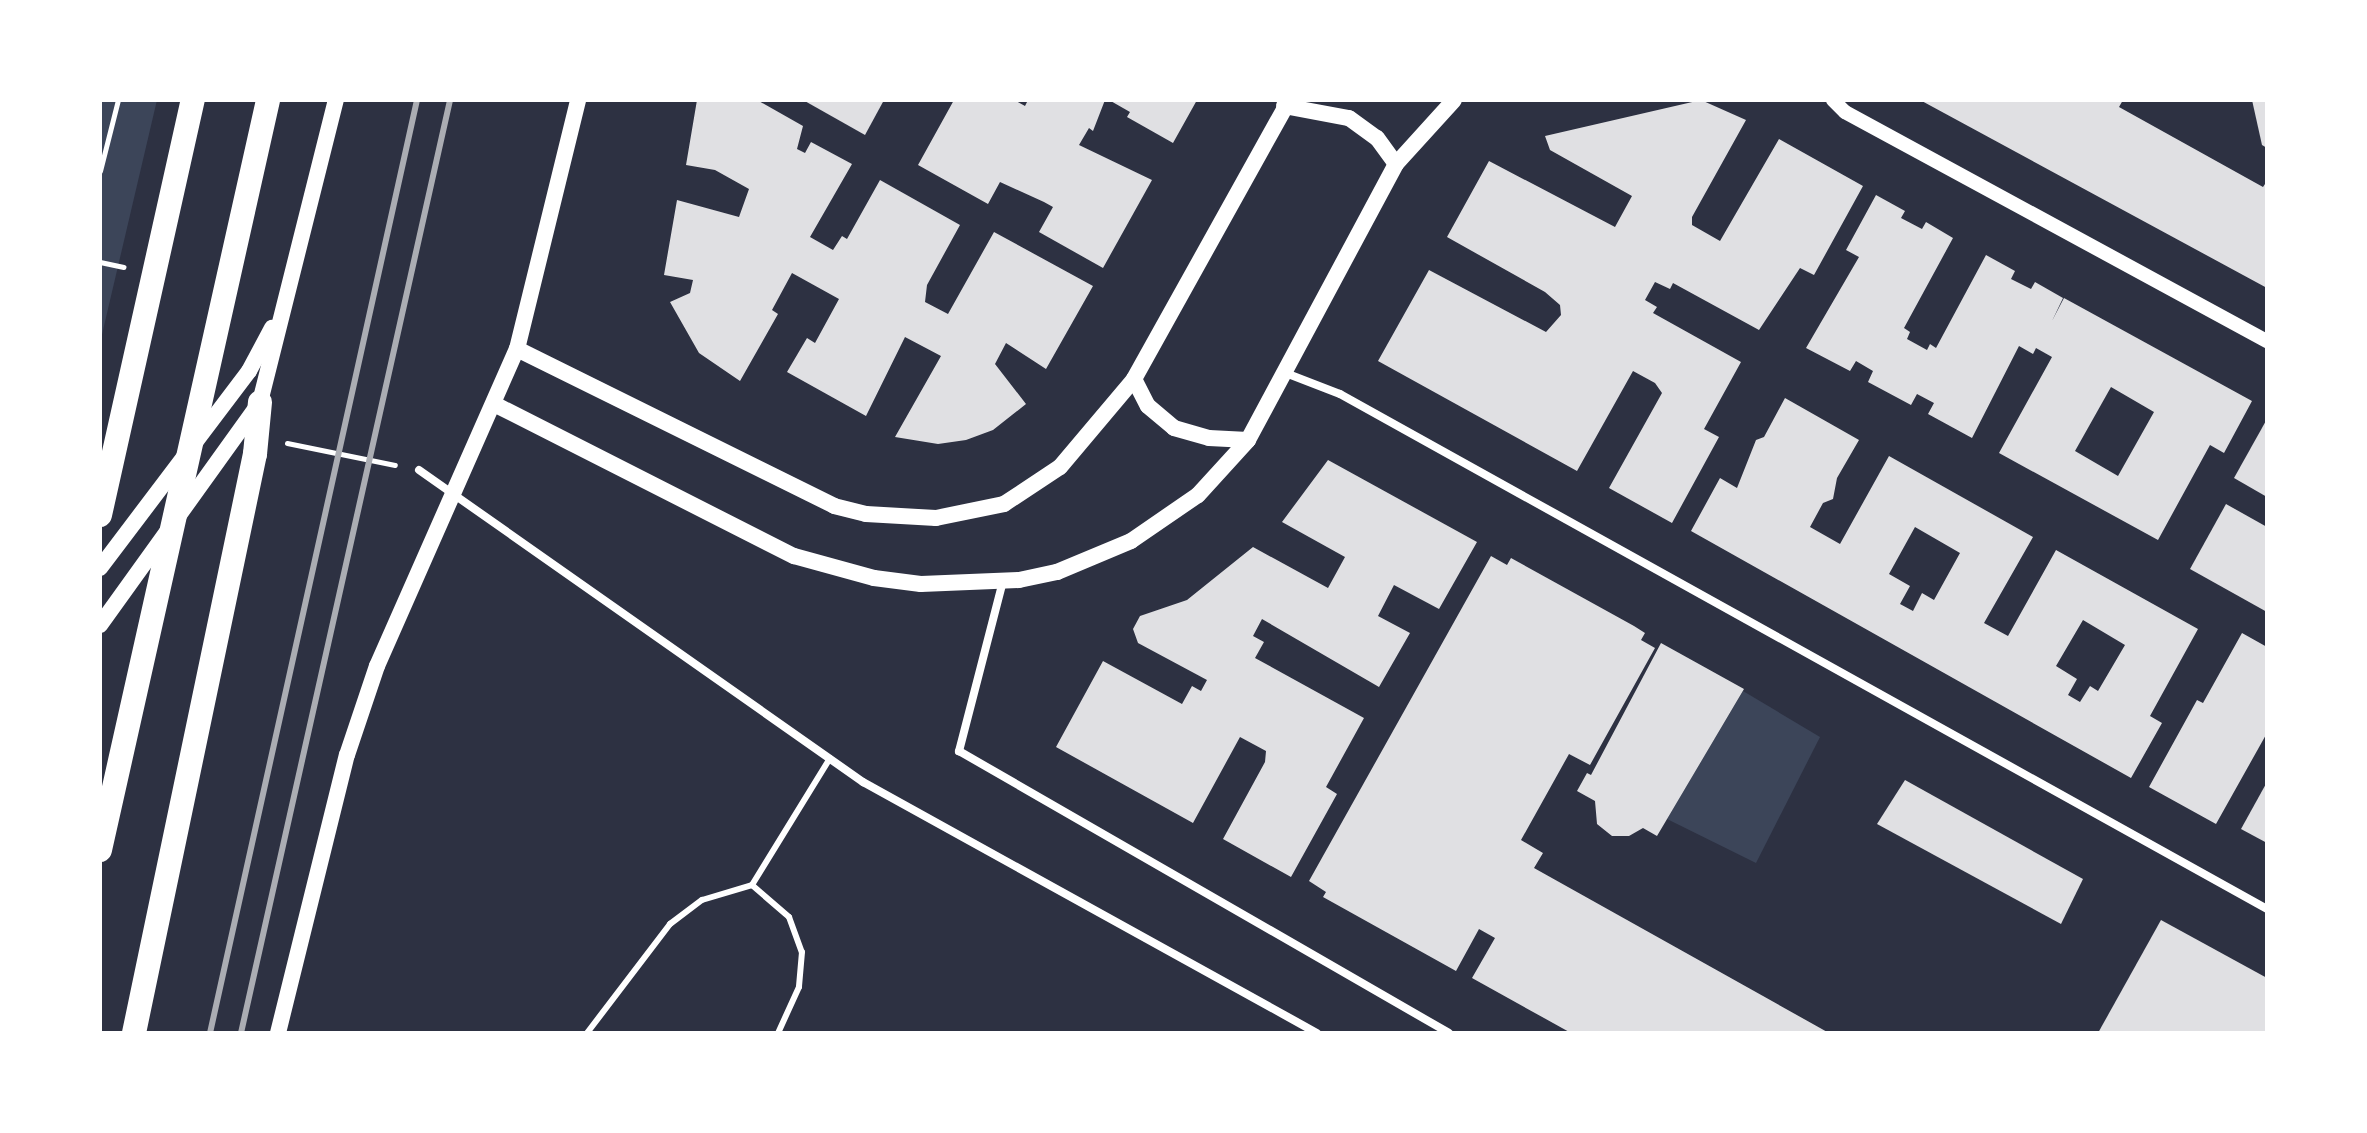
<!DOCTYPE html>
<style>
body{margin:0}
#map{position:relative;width:2367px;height:1133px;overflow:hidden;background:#2d3142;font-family:Helvetica,sans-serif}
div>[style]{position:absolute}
.green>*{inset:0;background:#3c4559}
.building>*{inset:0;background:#e0e0e3}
.path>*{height:5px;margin:-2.5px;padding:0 2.5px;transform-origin:2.5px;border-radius:2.5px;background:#fff}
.service>*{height:6px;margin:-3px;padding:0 3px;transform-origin:3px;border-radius:3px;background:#fff}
.minor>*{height:8px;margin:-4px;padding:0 4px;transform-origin:4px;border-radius:4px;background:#fff}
.tertiary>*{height:14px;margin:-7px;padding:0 7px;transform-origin:7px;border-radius:7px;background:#fff}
.secondary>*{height:16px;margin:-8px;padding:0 8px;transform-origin:8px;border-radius:8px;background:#fff}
.motorway>*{height:24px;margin:-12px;padding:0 12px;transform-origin:12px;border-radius:12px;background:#fff}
.rail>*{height:6px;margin:-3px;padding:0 3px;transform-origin:3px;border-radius:3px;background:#abadb3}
span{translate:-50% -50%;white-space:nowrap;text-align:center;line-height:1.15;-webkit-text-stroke:6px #fff;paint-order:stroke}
.frame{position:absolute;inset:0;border:102px solid #fff;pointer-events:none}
</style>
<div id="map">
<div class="green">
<i style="clip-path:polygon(100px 100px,157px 100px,100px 343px)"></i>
<i style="clip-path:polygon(1743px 691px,1820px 737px,1756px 863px,1667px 819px)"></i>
</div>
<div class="building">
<i style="clip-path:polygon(697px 100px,757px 100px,803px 126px,797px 149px,805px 153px,811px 142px,852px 164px,810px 237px,833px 250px,842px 236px,847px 239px,880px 180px,960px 225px,927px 285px,925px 302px,948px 314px,994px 232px,1093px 286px,1046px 369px,1006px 343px,995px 364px,1026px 404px,993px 430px,966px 440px,938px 444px,895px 437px,941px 356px,905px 337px,866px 416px,787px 372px,807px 338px,815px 343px,839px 299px,792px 273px,772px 310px,778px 314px,740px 381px,699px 353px,670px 302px,690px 293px,693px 280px,664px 275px,677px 200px,739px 217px,749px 189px,715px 170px,686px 165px)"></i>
<i style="clip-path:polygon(803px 100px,884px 100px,865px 135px)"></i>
<i style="clip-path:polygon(954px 100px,1014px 100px,1025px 106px,1028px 100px,1105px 100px,1093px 131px,1089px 128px,1079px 145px,1152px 180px,1103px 268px,1039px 232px,1053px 207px,1044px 202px,1000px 182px,988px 204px,918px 165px)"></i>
<i style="clip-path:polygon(1109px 100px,1197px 100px,1173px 143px,1127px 117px,1130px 112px)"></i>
<i style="clip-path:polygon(1701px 100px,1746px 120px,1692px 217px,1692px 225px,1720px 241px,1779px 139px,1863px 186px,1814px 275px,1800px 268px,1759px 330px,1673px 283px,1670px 289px,1655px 282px,1645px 300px,1657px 307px,1653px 313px,1741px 362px,1704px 429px,1719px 437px,1672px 523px,1609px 488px,1662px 393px,1655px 383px,1633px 371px,1577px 471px,1378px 361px,1429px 270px,1546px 332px,1561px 315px,1560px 305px,1545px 292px,1447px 237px,1489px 161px,1615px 227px,1632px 196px,1550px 150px,1545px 136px)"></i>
<i style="clip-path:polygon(1920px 100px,2123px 100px,2119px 107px,2263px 187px,2267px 181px,2267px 288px)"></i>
<i style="clip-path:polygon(2252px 100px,2267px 100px,2267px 148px,2262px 145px)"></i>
<i style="clip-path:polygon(evenodd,1876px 195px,1905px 211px,1901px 218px,1922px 229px,1926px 222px,1953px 238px,1904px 328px,1910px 332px,1907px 339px,1927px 350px,1930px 344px,1936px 348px,1986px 255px,2015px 271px,2011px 279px,2031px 289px,2035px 282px,2063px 298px,2052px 321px,2064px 298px,2252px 401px,2224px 453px,2210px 445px,2158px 540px,1999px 453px,2052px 357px,2036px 348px,2033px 354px,2019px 346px,1972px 438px,1928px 414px,1934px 403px,1917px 394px,1911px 405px,1868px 382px,1873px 371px,1856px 361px,1850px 371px,1806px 348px,1859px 257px,1846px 250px,1876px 195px,2111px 387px,2154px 412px,2118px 476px,2075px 451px,2111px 387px)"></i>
<i style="clip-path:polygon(evenodd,1785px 398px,1859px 440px,1837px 478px,1833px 499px,1823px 503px,1810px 527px,1840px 544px,1889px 456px,2033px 537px,1984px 623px,2008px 636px,2056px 550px,2198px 629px,2150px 716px,2162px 723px,2131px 778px,1691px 531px,1720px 478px,1737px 488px,1756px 440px,1764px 437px,1785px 398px,1915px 527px,1960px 553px,1934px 600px,1922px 593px,1913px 611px,1900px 604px,1910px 586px,1889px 574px,1915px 527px,1785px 398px,2083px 620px,2125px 645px,2098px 691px,2090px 686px,2080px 702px,2068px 695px,2077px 679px,2056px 666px,2083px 620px)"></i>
<i style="clip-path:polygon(2267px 419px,2267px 497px,2234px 478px)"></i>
<i style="clip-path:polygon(1328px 460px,1477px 542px,1439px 609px,1394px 585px,1378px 616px,1410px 633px,1379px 687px,1262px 619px,1253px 636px,1264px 642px,1255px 658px,1364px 718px,1326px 787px,1337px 794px,1291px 877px,1223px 839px,1265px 762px,1266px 751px,1240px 737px,1193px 823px,1056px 747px,1103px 661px,1182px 704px,1192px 686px,1201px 691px,1207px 680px,1138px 643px,1133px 629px,1140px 616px,1187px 600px,1253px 547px,1328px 588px,1345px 557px,1282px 522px)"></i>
<i style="clip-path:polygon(2226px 504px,2267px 527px,2267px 612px,2190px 569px)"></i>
<i style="clip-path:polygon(1491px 556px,1507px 565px,1511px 558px,1634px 626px,1645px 633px,1641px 640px,1655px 648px,1590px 765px,1569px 754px,1521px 840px,1543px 853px,1534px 868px,1829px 1033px,1571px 1033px,1472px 978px,1495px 938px,1479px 929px,1456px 971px,1323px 897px,1326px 892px,1309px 881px)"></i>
<i style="clip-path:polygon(2242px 633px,2267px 647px,2267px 733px,2216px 824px,2149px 787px,2197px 700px,2203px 703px)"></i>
<i style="clip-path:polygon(1661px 643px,1744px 689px,1657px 836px,1643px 828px,1629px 836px,1612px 836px,1597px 824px,1595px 801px,1577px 791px,1587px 773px,1591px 775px)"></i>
<i style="clip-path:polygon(1905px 780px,2083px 879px,2061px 924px,1877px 824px)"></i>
<i style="clip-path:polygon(2267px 782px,2267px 843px,2241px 829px)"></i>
<i style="clip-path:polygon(2161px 920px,2267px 978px,2267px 1033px,2098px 1033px)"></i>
</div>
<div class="path">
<i style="left:100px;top:171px;width:73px;rotate:-75.8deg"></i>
<i style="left:100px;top:262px;width:24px;rotate:12deg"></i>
<i style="left:287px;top:443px;width:110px;rotate:11.5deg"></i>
</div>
<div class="service">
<i style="left:752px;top:885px;width:49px;rotate:40.9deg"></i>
<i style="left:789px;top:917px;width:37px;rotate:70deg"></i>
<i style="left:802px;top:952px;width:35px;rotate:95deg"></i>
<i style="left:799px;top:987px;width:51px;rotate:114.5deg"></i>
<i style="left:587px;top:1033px;width:137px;rotate:-52.7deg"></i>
<i style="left:670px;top:924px;width:40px;rotate:-37deg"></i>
<i style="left:702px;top:900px;width:52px;rotate:-16.7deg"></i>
<i style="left:752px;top:885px;width:149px;rotate:-58.4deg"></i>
</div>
<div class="minor">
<i style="left:1283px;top:372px;width:61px;rotate:21.1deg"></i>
<i style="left:1340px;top:394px;width:1060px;rotate:29.05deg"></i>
<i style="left:419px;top:470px;width:543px;rotate:35.1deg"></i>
<i style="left:863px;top:782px;width:519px;rotate:28.94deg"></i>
<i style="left:1003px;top:581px;width:176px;rotate:104.5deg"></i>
<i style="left:959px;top:751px;width:565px;rotate:29.92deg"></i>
</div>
<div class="tertiary">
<i style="left:1833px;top:100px;width:17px;rotate:45deg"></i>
<i style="left:1845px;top:112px;width:480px;rotate:28.5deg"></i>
</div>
<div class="secondary">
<i style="left:1284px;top:106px;width:66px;rotate:10.5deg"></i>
<i style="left:1349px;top:118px;width:34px;rotate:36deg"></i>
<i style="left:1377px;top:138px;width:32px;rotate:54deg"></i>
<i style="left:517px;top:349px;width:354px;rotate:26.3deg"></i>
<i style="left:834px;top:506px;width:33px;rotate:14deg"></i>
<i style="left:866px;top:514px;width:70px;rotate:3.3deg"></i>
<i style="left:936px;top:518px;width:69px;rotate:-11.6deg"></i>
<i style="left:1004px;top:504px;width:67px;rotate:-33.5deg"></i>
<i style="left:1060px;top:467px;width:115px;rotate:-49.9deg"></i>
<i style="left:1134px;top:379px;width:319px;rotate:-60.9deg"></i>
<i style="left:1134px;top:379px;width:30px;rotate:63deg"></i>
<i style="left:1148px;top:406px;width:34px;rotate:40deg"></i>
<i style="left:1174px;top:428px;width:36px;rotate:16deg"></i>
<i style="left:1209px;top:438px;width:39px;rotate:3deg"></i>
<i style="left:496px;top:405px;width:334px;rotate:26.9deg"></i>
<i style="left:794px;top:556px;width:83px;rotate:15.4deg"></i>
<i style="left:874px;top:578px;width:47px;rotate:7.3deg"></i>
<i style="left:921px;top:584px;width:98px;rotate:-2.3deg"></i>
<i style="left:1019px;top:580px;width:39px;rotate:-12deg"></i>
<i style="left:1057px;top:572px;width:80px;rotate:-22.7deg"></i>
<i style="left:1131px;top:541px;width:81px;rotate:-34.5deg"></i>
<i style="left:1198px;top:495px;width:74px;rotate:-47.7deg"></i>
<i style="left:1248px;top:440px;width:313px;rotate:-61.8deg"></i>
<i style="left:1396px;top:164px;width:86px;rotate:-47.8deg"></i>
<i style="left:100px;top:568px;width:247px;rotate:-52.9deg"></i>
<i style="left:249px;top:371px;width:49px;rotate:-61.9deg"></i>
<i style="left:100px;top:625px;width:274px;rotate:-54.3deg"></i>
<i style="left:260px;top:402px;width:311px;rotate:-75.9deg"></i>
<i style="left:278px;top:1033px;width:286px;rotate:-76.1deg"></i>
<i style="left:347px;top:755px;width:94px;rotate:-71.4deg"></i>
<i style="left:377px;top:666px;width:347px;rotate:-66.2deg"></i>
<i style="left:517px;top:349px;width:256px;rotate:-76.2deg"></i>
</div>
<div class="motorway">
<i style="left:100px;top:515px;width:425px;rotate:-77.4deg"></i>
<i style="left:100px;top:850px;width:769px;rotate:-77.37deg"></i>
<i style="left:134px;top:1033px;width:592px;rotate:-78.2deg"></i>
<i style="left:255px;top:454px;width:52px;rotate:-84.5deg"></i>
</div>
<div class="rail">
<i style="left:210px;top:1033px;width:956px;rotate:-77.49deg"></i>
<i style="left:241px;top:1033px;width:956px;rotate:-77.37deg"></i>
</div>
<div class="frame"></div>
</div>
